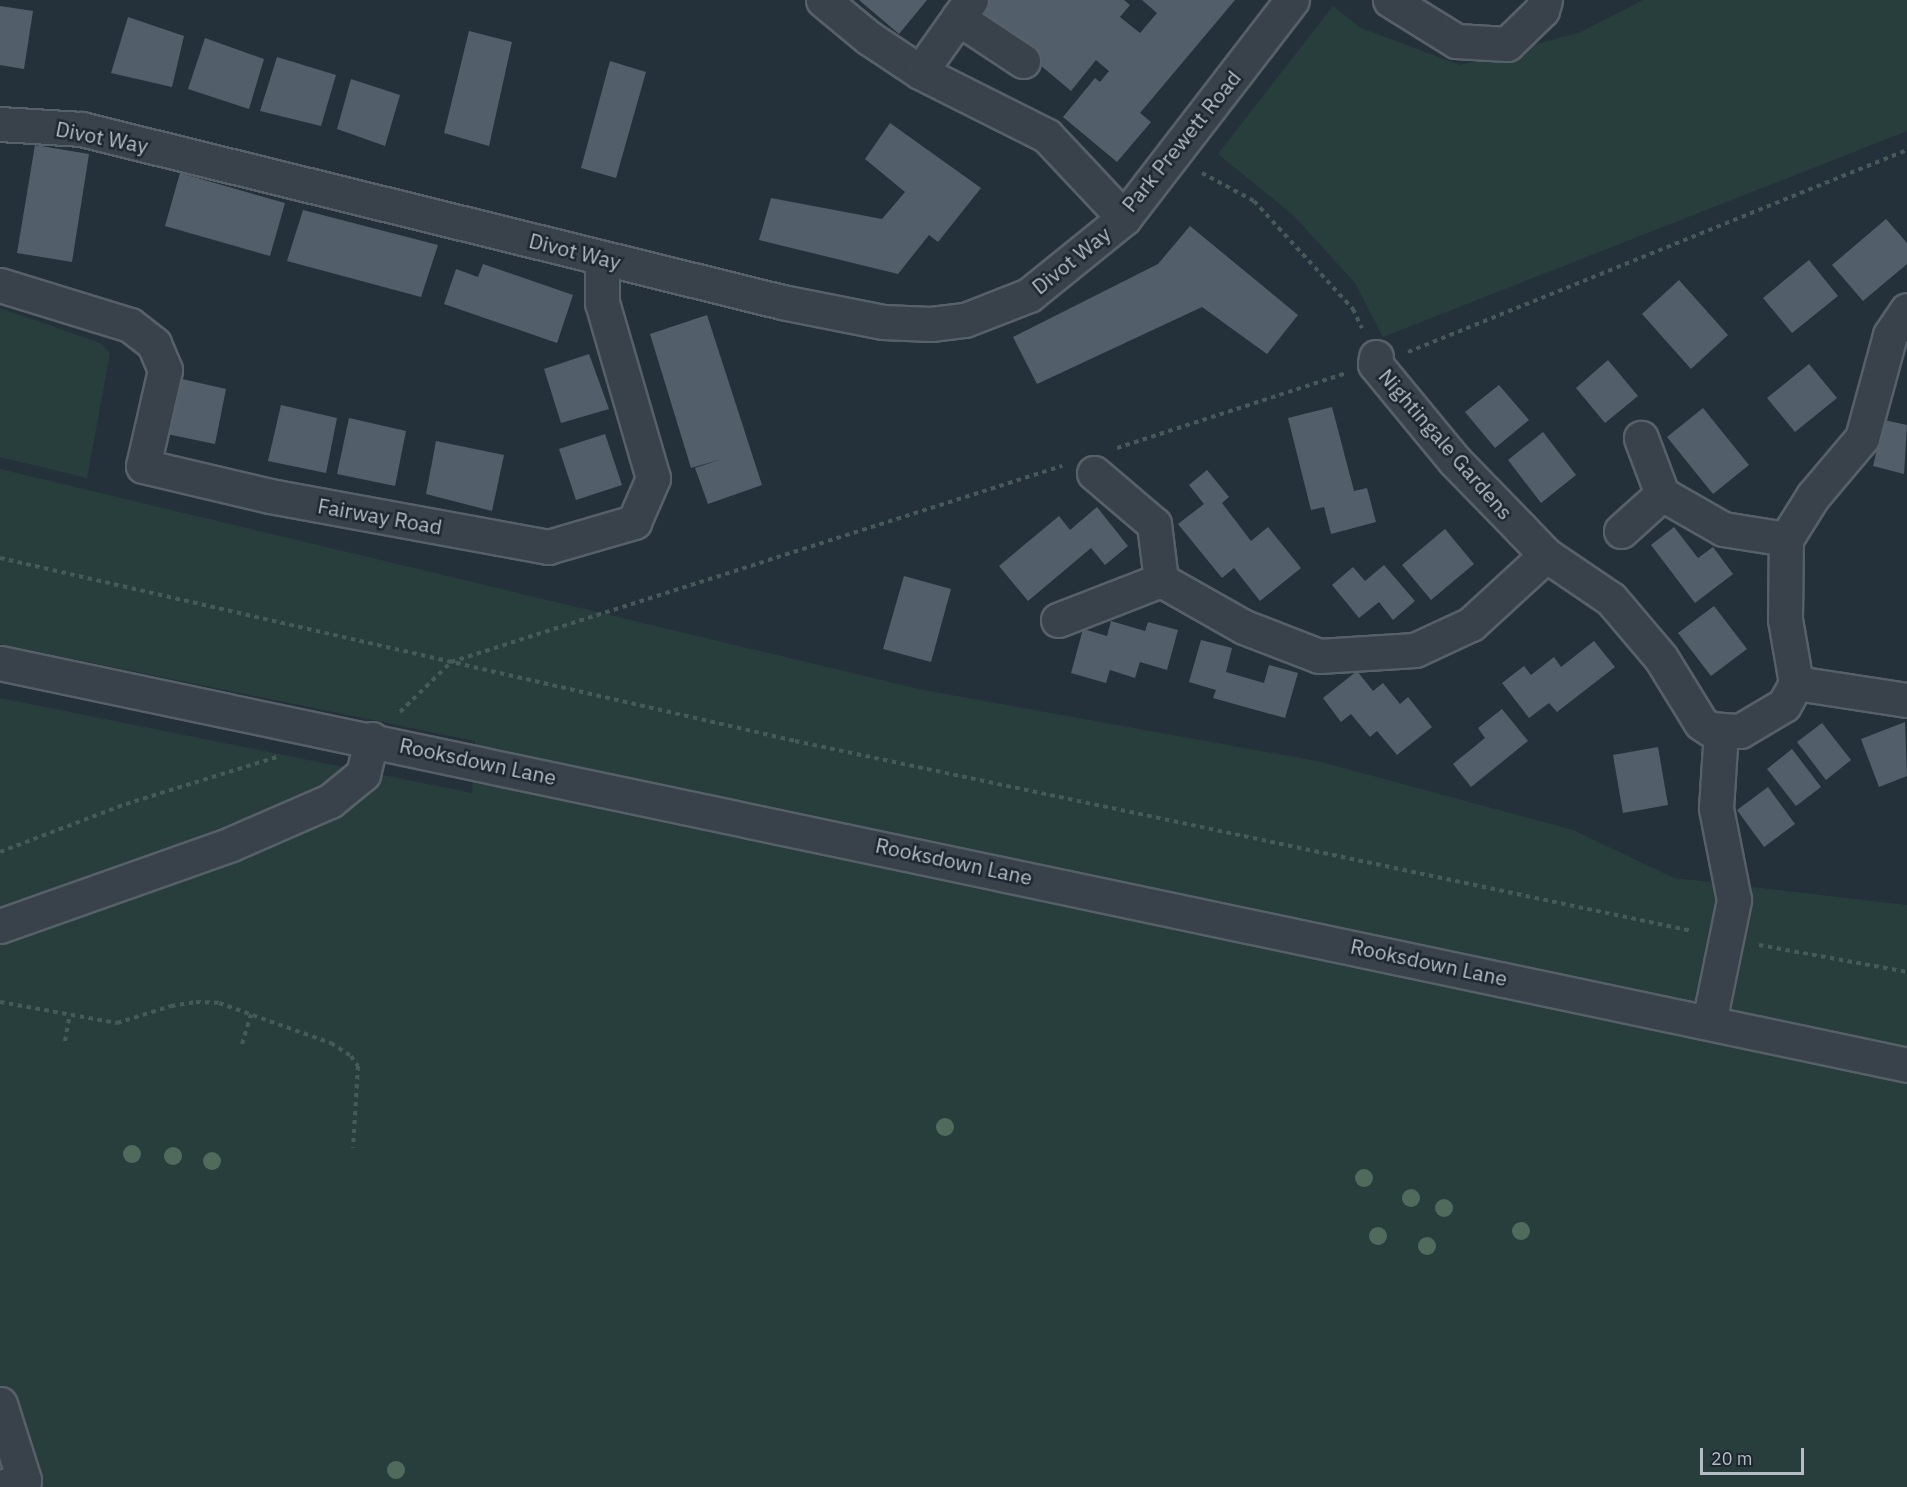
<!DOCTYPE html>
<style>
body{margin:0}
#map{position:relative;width:1907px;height:1487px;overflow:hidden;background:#25313a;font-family:"IBM Plex Sans",sans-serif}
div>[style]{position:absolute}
.green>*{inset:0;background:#283e3c}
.building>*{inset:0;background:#525f6a}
.path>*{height:4px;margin-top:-2px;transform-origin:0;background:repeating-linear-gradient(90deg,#475a5a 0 4.5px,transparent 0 9px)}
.roads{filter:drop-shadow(2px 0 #576069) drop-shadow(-2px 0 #576069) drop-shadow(0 2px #576069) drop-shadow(0 -2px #576069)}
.minor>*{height:33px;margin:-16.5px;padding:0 16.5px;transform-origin:16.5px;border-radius:16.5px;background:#39424b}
.trees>*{width:18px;height:18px;margin:-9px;border-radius:50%;background:#506b5c}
span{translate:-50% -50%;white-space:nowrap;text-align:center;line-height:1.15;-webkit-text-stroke:5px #1e2730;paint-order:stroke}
.street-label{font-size:21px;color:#b4bdc6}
.scale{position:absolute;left:1700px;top:1448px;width:104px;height:27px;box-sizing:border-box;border:3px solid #b4bdc6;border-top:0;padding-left:8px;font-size:18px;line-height:21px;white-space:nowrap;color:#b4bdc6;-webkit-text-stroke:4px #1e2730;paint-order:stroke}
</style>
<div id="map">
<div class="green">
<i style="clip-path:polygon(1643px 0,1907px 0,1907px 131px,1383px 337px,1355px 283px,1293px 215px,1218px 154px,1333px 6px,1361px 28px,1460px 65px,1581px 32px)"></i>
<i style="clip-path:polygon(0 308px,100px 343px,110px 353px,87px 478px,0 457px)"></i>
<i style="clip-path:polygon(0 469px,923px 690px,1317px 761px,1573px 830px,1674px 878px,1907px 905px,1907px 1487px,0 1487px,0 698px,472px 793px,475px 741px,0 644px)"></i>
</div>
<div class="building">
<i style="clip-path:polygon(859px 0,927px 0,899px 34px)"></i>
<i style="clip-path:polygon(986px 0,1124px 0,1130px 5px,1120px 17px,1140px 33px,1157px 13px,1142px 0,1235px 0,1140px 113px,1151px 122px,1117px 162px,1063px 117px,1095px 78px,1100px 82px,1109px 71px,1096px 60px,1071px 91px,976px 11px)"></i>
<i style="clip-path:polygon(0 6px,33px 11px,24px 69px,0 65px)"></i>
<i style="clip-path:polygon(128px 17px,184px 36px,172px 87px,111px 73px)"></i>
<i style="clip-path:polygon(469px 31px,512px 42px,489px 146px,444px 133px)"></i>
<i style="clip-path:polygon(205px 38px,264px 59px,249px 109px,188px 89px)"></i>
<i style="clip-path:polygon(277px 57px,336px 75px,321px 126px,260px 111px)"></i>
<i style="clip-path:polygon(610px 61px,646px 72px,616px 178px,581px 168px)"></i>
<i style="clip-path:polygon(351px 79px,400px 95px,385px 146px,337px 129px)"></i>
<i style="clip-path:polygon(890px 123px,981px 188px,938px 242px,929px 235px,898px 274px,759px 240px,771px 198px,882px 219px,905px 192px,865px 159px)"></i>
<i style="clip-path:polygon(35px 145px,89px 154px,72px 262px,17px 253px)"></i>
<i style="clip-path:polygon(180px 173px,285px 203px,270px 256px,165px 226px)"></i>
<i style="clip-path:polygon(303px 210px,438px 245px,421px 297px,287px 261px)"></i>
<i style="clip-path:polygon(1886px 219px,1907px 243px,1907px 264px,1863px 301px,1832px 265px)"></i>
<i style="clip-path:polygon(1190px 226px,1298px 315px,1267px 354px,1202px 307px,1037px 384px,1013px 337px,1158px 264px)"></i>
<i style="clip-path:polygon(1809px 260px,1838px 296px,1792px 333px,1763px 298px)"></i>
<i style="clip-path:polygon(483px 264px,573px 295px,557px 343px,444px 304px,456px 269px,478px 277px)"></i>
<i style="clip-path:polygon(1679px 280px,1728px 335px,1691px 369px,1642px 314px)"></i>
<i style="clip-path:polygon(707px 315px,762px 485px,708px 504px,695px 468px,722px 459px,691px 468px,650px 334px)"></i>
<i style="clip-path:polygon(589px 354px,609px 409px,561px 423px,544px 369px)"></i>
<i style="clip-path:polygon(1608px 360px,1638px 396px,1605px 423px,1576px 388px)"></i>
<i style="clip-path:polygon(1809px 364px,1837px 398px,1795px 432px,1767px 398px)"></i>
<i style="clip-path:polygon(169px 376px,226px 389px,215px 444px,157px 432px)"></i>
<i style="clip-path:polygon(1499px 385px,1529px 420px,1495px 448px,1465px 412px)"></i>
<i style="clip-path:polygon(281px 405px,337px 418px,326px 473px,268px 461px)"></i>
<i style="clip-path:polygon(1332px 407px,1354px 491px,1367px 488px,1376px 522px,1331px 534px,1324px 507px,1311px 510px,1288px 418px)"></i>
<i style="clip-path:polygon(1703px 408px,1749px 465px,1713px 494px,1667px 437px)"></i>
<i style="clip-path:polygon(349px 418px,406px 431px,395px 486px,337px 474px)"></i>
<i style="clip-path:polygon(1884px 420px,1907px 425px,1904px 474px,1873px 466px)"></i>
<i style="clip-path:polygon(1543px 432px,1576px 475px,1541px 503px,1508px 460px)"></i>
<i style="clip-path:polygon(605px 434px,622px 485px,576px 500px,559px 449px)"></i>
<i style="clip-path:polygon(436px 441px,504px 455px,492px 511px,426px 494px)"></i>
<i style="clip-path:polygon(1207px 470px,1229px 497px,1222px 503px,1251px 541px,1268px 527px,1301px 568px,1260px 601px,1234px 568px,1222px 578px,1178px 524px,1204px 504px,1189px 485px)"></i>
<i style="clip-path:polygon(1097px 507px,1128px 546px,1105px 565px,1091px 548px,1028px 601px,999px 566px,1059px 516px,1070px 530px)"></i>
<i style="clip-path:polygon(1674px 527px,1698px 558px,1713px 547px,1733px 574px,1695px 603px,1651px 545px)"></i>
<i style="clip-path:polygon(1445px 529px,1474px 564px,1431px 600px,1402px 565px)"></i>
<i style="clip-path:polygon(1384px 565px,1415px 601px,1393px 620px,1379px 602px,1359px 618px,1332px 585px,1353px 567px,1365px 581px)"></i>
<i style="clip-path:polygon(904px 576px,951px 589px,931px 662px,883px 649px)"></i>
<i style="clip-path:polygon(1714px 606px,1747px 649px,1711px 676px,1678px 633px)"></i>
<i style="clip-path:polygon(1111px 621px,1145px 631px,1148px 622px,1178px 630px,1167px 670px,1140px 662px,1135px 678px,1110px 670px,1106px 683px,1071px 673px,1083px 629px,1107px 636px)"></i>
<i style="clip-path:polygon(1201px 640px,1232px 648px,1226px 672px,1264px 683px,1269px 665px,1298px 673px,1285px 718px,1213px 698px,1216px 690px,1189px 682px)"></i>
<i style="clip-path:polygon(1594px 641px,1615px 667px,1557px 712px,1549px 703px,1529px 718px,1502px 683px,1524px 666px,1531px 675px,1554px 657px,1561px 667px)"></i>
<i style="clip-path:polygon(1357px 671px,1373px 691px,1383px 683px,1400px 704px,1408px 697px,1432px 727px,1397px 755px,1377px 731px,1370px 737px,1351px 714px,1341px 722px,1323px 698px)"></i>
<i style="clip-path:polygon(1502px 709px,1528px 741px,1471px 787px,1453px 764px,1485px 738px,1478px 728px)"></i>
<i style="clip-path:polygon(1905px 722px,1907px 776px,1879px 787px,1861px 739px)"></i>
<i style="clip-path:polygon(1822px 723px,1851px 760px,1826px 780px,1797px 742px)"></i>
<i style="clip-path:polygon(1658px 747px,1668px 805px,1623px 813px,1613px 755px)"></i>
<i style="clip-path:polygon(1792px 749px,1821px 787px,1796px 806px,1767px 769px)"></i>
<i style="clip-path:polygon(1768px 787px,1795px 824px,1764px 847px,1737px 810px)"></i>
</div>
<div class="path">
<i style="left:1202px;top:173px;width:59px;rotate:28.3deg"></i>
<i style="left:1254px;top:201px;width:147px;rotate:47.5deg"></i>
<i style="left:1353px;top:309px;width:21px;rotate:65deg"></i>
<i style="left:1408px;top:352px;width:538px;rotate:-22.04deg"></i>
<i style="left:1117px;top:448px;width:239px;rotate:-18.1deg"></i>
<i style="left:0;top:558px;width:816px;rotate:12.96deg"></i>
<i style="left:795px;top:741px;width:917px;rotate:11.96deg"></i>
<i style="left:400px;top:712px;width:71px;rotate:-44.4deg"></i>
<i style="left:451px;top:662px;width:642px;rotate:-17.79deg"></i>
<i style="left:0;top:852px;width:135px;rotate:-20.9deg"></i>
<i style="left:126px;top:804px;width:158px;rotate:-17.3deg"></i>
<i style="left:1759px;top:945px;width:150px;rotate:10.3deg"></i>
<i style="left:0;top:1002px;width:119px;rotate:10.2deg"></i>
<i style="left:117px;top:1023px;width:57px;rotate:-17.5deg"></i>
<i style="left:171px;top:1006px;width:25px;rotate:-9deg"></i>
<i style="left:196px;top:1002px;width:23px;rotate:2deg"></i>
<i style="left:219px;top:1003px;width:119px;rotate:19.7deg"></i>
<i style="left:331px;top:1043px;width:24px;rotate:33deg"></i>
<i style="left:351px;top:1056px;width:12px;rotate:55deg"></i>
<i style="left:358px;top:1066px;width:82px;rotate:93.5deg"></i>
<i style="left:65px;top:1041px;width:27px;rotate:-80deg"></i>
<i style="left:242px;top:1044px;width:31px;rotate:-73deg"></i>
</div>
<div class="roads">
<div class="minor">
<i style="left:823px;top:0;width:60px;rotate:39.6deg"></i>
<i style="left:869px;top:38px;width:61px;rotate:33.7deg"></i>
<i style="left:920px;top:72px;width:142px;rotate:26.7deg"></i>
<i style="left:1047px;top:136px;width:112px;rotate:46.8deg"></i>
<i style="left:1390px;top:0;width:78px;rotate:31.8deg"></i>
<i style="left:1456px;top:41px;width:51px;rotate:3.4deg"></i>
<i style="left:1507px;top:44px;width:49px;rotate:-44.2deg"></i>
<i style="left:1542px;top:10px;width:10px;rotate:-73deg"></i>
<i style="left:958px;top:18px;width:78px;rotate:33.5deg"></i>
<i style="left:920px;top:72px;width:88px;rotate:-54.7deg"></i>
<i style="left:0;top:124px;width:81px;rotate:3.5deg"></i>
<i style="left:81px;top:129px;width:722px;rotate:13.86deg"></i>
<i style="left:782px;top:302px;width:103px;rotate:11.2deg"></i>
<i style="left:883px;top:322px;width:48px;rotate:2.4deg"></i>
<i style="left:931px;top:324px;width:34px;rotate:-7deg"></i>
<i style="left:965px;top:320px;width:69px;rotate:-21.3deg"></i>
<i style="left:1029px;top:295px;width:122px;rotate:-39deg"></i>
<i style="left:1124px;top:218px;width:275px;rotate:-52.4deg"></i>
<i style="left:0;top:285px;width:136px;rotate:17.1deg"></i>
<i style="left:130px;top:325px;width:31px;rotate:38deg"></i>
<i style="left:154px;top:344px;width:28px;rotate:67deg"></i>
<i style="left:165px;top:370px;width:98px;rotate:102.9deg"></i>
<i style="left:143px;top:466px;width:130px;rotate:13.3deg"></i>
<i style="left:270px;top:496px;width:283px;rotate:10.4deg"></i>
<i style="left:548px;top:547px;width:90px;rotate:-16.2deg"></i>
<i style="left:634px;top:522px;width:48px;rotate:-66.6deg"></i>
<i style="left:653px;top:478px;width:182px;rotate:-106.2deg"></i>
<i style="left:602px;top:303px;width:45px;rotate:-90deg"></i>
<i style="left:1376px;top:357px;width:7px;rotate:98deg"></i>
<i style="left:1375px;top:364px;width:124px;rotate:50.5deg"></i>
<i style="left:1454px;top:460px;width:96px;rotate:45.8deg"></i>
<i style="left:1521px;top:529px;width:36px;rotate:46deg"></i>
<i style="left:1546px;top:555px;width:78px;rotate:34.1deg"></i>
<i style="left:1611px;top:599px;width:77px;rotate:49.7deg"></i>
<i style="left:1661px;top:658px;width:76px;rotate:58.4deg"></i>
<i style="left:1701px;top:723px;width:11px;rotate:34deg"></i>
<i style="left:1710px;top:729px;width:30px;rotate:4deg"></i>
<i style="left:1740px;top:731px;width:51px;rotate:-30.6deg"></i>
<i style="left:1784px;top:705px;width:25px;rotate:-61deg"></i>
<i style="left:1796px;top:683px;width:65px;rotate:-99.8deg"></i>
<i style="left:1785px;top:619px;width:80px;rotate:-89.3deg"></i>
<i style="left:1786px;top:539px;width:51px;rotate:-57.9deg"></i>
<i style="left:1813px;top:496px;width:76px;rotate:-49.8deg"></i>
<i style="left:1862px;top:438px;width:107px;rotate:-74.8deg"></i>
<i style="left:1890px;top:335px;width:30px;rotate:-56deg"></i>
<i style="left:1094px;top:473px;width:79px;rotate:40.4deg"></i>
<i style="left:1154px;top:524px;width:56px;rotate:82.9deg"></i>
<i style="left:1662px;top:494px;width:70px;rotate:29.8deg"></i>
<i style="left:1723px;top:529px;width:64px;rotate:9deg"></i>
<i style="left:1621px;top:531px;width:55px;rotate:-42.1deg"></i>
<i style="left:1662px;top:494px;width:60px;rotate:-110.6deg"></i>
<i style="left:1161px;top:580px;width:95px;rotate:29.5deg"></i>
<i style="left:1244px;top:627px;width:80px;rotate:21.1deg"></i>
<i style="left:1319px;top:656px;width:96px;rotate:-3.6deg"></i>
<i style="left:1415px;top:650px;width:62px;rotate:-24.9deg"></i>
<i style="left:1471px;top:624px;width:102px;rotate:-42.6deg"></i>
<i style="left:1058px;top:620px;width:110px;rotate:-21.2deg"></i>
<i style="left:0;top:663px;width:1949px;rotate:11.9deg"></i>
<i style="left:1796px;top:683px;width:112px;rotate:8.7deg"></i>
<i style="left:0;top:926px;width:245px;rotate:-19.5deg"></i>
<i style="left:231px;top:844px;width:108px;rotate:-23.5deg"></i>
<i style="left:330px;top:801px;width:43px;rotate:-39.3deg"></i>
<i style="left:363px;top:774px;width:36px;rotate:-76deg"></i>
<i style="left:1709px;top:1022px;width:125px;rotate:-78.4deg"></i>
<i style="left:1734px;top:900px;width:94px;rotate:-101.1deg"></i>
<i style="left:1716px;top:808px;width:78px;rotate:-86.3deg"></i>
<i style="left:0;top:1404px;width:80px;rotate:72.5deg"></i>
<i style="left:24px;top:1480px;width:24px;rotate:163deg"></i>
</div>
</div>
<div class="trees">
<i style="left:945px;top:1127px"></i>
<i style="left:132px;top:1154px"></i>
<i style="left:173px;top:1156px"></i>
<i style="left:212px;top:1161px"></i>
<i style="left:1364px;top:1178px"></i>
<i style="left:1411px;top:1198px"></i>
<i style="left:1444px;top:1208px"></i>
<i style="left:1521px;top:1231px"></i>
<i style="left:1378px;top:1236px"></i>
<i style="left:1427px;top:1246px"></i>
<i style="left:396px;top:1470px"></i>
</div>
<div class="street-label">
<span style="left:102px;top:137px;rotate:11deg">Divot Way</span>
<span style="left:1181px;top:141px;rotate:-51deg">Park Prewett Road</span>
<span style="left:575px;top:251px;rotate:14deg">Divot Way</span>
<span style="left:1071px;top:260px;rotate:-39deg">Divot Way</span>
<span style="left:1446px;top:444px;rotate:49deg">Nightingale Gardens</span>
<span style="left:380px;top:516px;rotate:10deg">Fairway Road</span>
<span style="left:478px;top:761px;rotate:12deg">Rooksdown Lane</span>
<span style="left:954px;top:861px;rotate:12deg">Rooksdown Lane</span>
<span style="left:1429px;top:962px;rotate:12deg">Rooksdown Lane</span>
</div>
<div class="scale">20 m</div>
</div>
